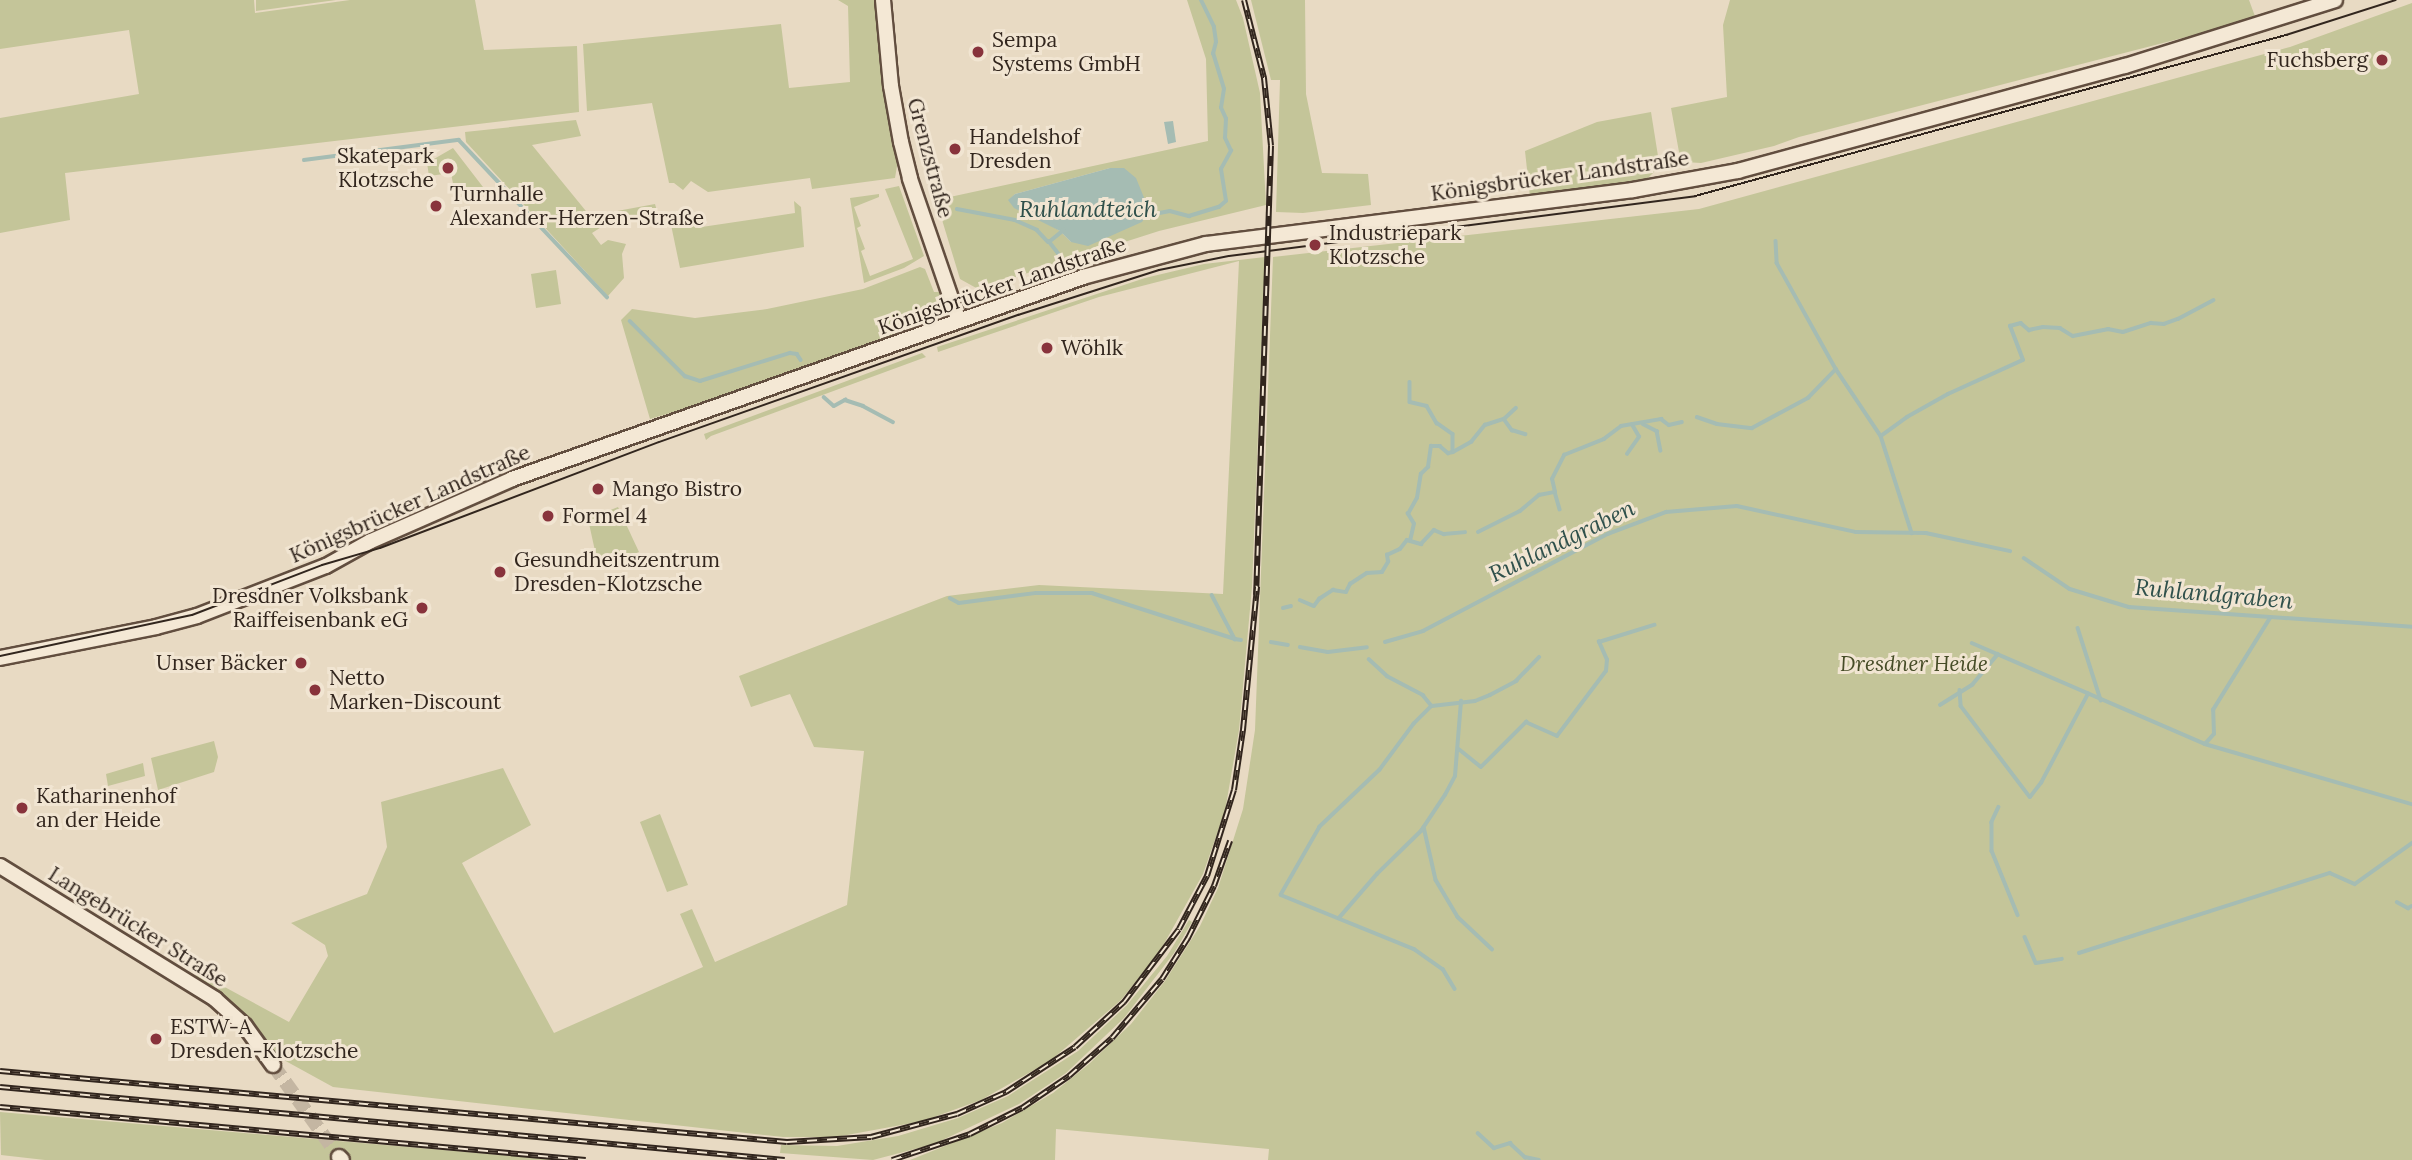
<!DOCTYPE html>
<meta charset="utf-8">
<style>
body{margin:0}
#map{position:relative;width:2412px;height:1160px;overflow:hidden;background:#e8dac3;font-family:Lora,serif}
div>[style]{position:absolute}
.green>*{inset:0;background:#c4c599}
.water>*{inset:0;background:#a5bcb3}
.stream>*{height:3.5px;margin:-1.75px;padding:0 1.75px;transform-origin:1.75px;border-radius:1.75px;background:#a5bcb3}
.secondary-tunnel>*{height:14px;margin-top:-7px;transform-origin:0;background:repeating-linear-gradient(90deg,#c4b6a2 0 14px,transparent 0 21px)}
.roads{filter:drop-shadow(2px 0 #624e3f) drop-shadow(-2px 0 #624e3f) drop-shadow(0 2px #624e3f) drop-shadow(0 -2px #624e3f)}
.secondary>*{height:14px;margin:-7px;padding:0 7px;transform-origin:7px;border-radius:7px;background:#f4e8d5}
.tram>*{height:2px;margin:-1px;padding:0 1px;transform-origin:1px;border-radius:1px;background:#32261e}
.rail>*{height:6px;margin-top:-3px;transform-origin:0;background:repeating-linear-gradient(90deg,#f1e5d2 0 10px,#32261e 0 20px);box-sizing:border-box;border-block:2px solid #32261e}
.dots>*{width:19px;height:19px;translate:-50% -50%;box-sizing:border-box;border:4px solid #f1e5d2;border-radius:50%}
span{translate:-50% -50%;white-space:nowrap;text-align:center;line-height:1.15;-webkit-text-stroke:6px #f1e5d2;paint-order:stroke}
.poi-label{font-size:21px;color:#32261e}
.left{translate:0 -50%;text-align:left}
.right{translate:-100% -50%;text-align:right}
.street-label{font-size:21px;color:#32261e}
.park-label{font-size:21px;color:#464c27;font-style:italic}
.water-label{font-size:23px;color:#2f504b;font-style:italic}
</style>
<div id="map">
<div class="green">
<i style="clip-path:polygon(0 0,254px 0,255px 13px,350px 0,475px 0,484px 50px,577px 46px,579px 112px,65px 173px,70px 220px,0 233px,0 118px,139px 94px,129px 30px,0 49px)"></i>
<i style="clip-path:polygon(256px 0,336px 0,256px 11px)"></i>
<i style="clip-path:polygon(838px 0,883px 0,901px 142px,895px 178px,812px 189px,810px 178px,708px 192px,691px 181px,683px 190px,674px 183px,669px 183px,652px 103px,587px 111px,583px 44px,781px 24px,789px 88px,850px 82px,848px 6px)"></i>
<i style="clip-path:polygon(evenodd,1187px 0,1236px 0,1243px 18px,1260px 93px,1266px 205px,1159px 231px,978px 289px,960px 279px,936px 200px,1208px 141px,1206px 59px,1187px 0,1110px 168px,1071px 242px,1060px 231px,1009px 200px,1015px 194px,1110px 168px)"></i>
<i style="clip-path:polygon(1251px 0,1305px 0,1306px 94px,1322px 173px,1368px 174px,1371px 205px,1303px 213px,1276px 212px,1280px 80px,1271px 80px)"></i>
<i style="clip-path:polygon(1730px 0,2249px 0,2256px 19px,1799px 137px,1774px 146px,1701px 163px,1685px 162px,1679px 152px,1671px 108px,1727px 97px,1723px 25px)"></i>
<i style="clip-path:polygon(2412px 3px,2412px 1160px,1268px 1160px,1269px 1149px,1056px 1129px,1055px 1160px,910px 1160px,1002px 1123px,1053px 1093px,1089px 1064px,1131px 1024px,1165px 981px,1200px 926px,1218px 888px,1243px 809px,1255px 730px,1273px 257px,1699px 209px,2290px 47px)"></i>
<i style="clip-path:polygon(1651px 112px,1658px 156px,1655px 171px,1647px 179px,1634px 185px,1530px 197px,1525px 151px,1597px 122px)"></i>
<i style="clip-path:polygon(576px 120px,581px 136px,532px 145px,590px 216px,655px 204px,657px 211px,651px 216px,606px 224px,592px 233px,601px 245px,608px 240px,626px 244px,622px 254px,624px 278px,608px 296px,466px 142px,465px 132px)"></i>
<i style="clip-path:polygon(453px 148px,483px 187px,454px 189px,451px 173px,429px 176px,427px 163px)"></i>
<i style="clip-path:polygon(899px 186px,924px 256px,904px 268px,864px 283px,850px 198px,879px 194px,879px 197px,854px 207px,861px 226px,857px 228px,865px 249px,861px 251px,870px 276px,913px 259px,885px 189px)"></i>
<i style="clip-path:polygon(794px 201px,801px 207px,804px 247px,680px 268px,670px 220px,693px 217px,695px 228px,795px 213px)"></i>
<i style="clip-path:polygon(1265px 257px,1252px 587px,1239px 730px,1225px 811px,1203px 874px,1160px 951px,1121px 1000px,1050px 1061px,981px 1100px,923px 1121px,836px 1137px,783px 1137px,333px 1087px,282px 1059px,274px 1064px,194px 983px,197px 972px,289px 1022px,328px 956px,325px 945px,291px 923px,367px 894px,387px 847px,381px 802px,503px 768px,531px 825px,462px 863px,554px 1033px,703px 967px,680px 914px,692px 909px,715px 962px,847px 905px,864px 751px,814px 747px,790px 694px,751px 707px,739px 676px,947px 596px,1039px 585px,1223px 594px,1239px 261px,1099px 297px,938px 352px,937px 347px,1145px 278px,1204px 264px)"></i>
<i style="clip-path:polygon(920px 267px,925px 269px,934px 292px,939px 292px,943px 303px,942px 313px,929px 325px,711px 401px,650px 419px,621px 320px,632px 309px,695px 318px,767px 309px,863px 289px)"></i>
<i style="clip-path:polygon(556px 270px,561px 304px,536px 308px,531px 274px)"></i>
<i style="clip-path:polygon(922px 353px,926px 357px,711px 436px,706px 440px,704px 434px)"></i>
<i style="clip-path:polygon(618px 507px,639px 552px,599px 569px,588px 519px)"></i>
<i style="clip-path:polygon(214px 741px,218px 757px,214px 772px,158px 790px,151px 758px)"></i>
<i style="clip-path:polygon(143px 763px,145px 776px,108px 786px,106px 774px)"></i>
<i style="clip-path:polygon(660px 814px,688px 885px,667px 892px,640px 822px)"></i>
<i style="clip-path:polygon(1189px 920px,1192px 922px,1174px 953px,1124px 1018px,1066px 1073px,1019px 1104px,934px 1144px,873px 1160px,780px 1153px,781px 1145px,837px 1146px,898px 1136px,958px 1118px,1008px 1096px,1078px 1051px,1127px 1005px,1167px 956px)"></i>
<i style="clip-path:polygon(0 1112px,561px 1160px,45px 1160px,1px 1155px)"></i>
</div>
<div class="water">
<i style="clip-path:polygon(1173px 121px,1176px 142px,1168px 144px,1164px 122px)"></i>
<i style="clip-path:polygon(1110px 168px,1124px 168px,1136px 178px,1145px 200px,1146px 216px,1142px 222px,1088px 246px,1071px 242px,1060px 231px,1014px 208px,1008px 200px,1015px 194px)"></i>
</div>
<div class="stream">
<i style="left:304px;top:160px;width:156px;rotate:-7.4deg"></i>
<i style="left:459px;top:140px;width:216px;rotate:46.7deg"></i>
<i style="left:957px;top:209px;width:59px;rotate:10.7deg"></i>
<i style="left:1015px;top:220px;width:24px;rotate:24deg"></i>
<i style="left:1037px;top:230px;width:16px;rotate:47deg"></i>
<i style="left:1144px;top:216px;width:26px;rotate:-11deg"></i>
<i style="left:1170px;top:211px;width:20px;rotate:15deg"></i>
<i style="left:1189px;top:216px;width:31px;rotate:-17deg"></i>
<i style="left:1219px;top:207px;width:9px;rotate:-41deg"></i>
<i style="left:1226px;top:201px;width:32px;rotate:-99deg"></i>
<i style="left:1221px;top:169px;width:21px;rotate:-61deg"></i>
<i style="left:1231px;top:151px;width:14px;rotate:-115deg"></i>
<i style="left:1225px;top:138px;width:19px;rotate:-87deg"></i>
<i style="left:1226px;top:119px;width:12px;rotate:-114deg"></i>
<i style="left:1221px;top:108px;width:19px;rotate:-81deg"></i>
<i style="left:1224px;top:89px;width:37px;rotate:-107deg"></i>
<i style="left:1213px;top:54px;width:12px;rotate:-76deg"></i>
<i style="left:1216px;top:42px;width:15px;rotate:-98deg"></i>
<i style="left:1214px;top:27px;width:30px;rotate:-116deg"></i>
<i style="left:1776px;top:241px;width:22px;rotate:87deg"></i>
<i style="left:1777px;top:263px;width:121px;rotate:60.9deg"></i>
<i style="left:1836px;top:369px;width:81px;rotate:56.1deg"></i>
<i style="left:1881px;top:436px;width:102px;rotate:72.3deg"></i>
<i style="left:1063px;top:260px;width:23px;rotate:-128deg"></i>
<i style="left:1049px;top:242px;width:19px;rotate:-39deg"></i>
<i style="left:630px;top:321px;width:78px;rotate:45deg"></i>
<i style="left:685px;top:376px;width:16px;rotate:18deg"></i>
<i style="left:700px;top:381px;width:94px;rotate:-17.3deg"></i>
<i style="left:790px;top:353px;width:7px;rotate:8deg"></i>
<i style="left:797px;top:354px;width:7px;rotate:56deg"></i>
<i style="left:1410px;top:382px;width:20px;rotate:90deg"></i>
<i style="left:1410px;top:402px;width:17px;rotate:13deg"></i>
<i style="left:1427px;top:406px;width:20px;rotate:60deg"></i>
<i style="left:1437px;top:423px;width:19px;rotate:35deg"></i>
<i style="left:1453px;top:434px;width:17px;rotate:90deg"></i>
<i style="left:824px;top:397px;width:13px;rotate:42deg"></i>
<i style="left:834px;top:406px;width:13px;rotate:-29deg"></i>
<i style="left:845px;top:400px;width:19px;rotate:18deg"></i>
<i style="left:863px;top:406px;width:34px;rotate:28deg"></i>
<i style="left:1697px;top:417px;width:21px;rotate:19deg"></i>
<i style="left:1717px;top:424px;width:35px;rotate:7deg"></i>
<i style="left:1752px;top:428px;width:64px;rotate:-28.2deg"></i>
<i style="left:1808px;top:398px;width:40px;rotate:-46deg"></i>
<i style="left:1504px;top:419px;width:14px;rotate:54deg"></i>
<i style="left:1512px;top:430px;width:14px;rotate:17deg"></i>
<i style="left:1643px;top:424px;width:16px;rotate:27deg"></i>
<i style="left:1657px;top:431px;width:20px;rotate:79deg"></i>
<i style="left:1881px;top:436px;width:32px;rotate:-36deg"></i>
<i style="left:1907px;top:417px;width:47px;rotate:-29.3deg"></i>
<i style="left:1948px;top:394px;width:82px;rotate:-24.4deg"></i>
<i style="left:2023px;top:360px;width:36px;rotate:-111deg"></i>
<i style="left:2010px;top:326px;width:11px;rotate:-15deg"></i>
<i style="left:2021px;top:323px;width:11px;rotate:41deg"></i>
<i style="left:2029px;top:330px;width:14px;rotate:-12deg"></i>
<i style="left:2043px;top:327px;width:17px;rotate:3deg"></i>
<i style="left:2060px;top:328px;width:15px;rotate:32deg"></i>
<i style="left:2073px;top:336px;width:36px;rotate:-11deg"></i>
<i style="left:2108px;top:329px;width:15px;rotate:11deg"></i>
<i style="left:2123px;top:332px;width:29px;rotate:-18deg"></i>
<i style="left:2151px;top:323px;width:13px;rotate:4deg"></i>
<i style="left:2164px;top:324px;width:15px;rotate:-20deg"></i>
<i style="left:2178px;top:319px;width:40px;rotate:-28deg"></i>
<i style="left:1627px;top:454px;width:21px;rotate:-55deg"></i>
<i style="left:1639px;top:437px;width:14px;rotate:-120deg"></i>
<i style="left:1555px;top:492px;width:18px;rotate:74deg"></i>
<i style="left:1478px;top:532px;width:47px;rotate:-26.6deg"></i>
<i style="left:1520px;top:511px;width:25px;rotate:-40deg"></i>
<i style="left:1539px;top:495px;width:16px;rotate:-11deg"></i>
<i style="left:1555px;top:492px;width:13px;rotate:-103deg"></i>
<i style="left:1552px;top:479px;width:27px;rotate:-63deg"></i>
<i style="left:1564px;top:455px;width:43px;rotate:-21.8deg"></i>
<i style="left:1604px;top:439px;width:21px;rotate:-37deg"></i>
<i style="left:1621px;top:426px;width:41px;rotate:-9.9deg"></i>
<i style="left:1661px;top:419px;width:10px;rotate:37deg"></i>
<i style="left:1669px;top:425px;width:13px;rotate:-13deg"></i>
<i style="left:1410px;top:541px;width:17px;rotate:-77deg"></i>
<i style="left:1414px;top:524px;width:12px;rotate:-121deg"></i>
<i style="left:1408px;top:514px;width:18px;rotate:-61deg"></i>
<i style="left:1417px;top:498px;width:24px;rotate:-81deg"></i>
<i style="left:1421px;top:474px;width:10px;rotate:-45deg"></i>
<i style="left:1428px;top:467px;width:21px;rotate:-82deg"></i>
<i style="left:1431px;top:446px;width:9px"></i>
<i style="left:1440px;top:446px;width:11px;rotate:41deg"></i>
<i style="left:1448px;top:453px;width:5px;rotate:-11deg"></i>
<i style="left:1453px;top:452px;width:21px;rotate:-29deg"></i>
<i style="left:1471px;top:442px;width:22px;rotate:-51deg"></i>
<i style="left:1485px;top:425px;width:20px;rotate:-18deg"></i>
<i style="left:1504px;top:419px;width:16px;rotate:-43deg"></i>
<i style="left:2024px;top:558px;width:55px;rotate:34deg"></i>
<i style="left:2070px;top:589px;width:62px;rotate:17deg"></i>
<i style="left:2129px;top:607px;width:284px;rotate:4deg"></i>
<i style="left:1212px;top:595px;width:50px;rotate:62.4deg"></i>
<i style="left:1235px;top:639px;width:6px;rotate:9deg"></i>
<i style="left:950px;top:598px;width:10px;rotate:29deg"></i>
<i style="left:959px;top:603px;width:78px;rotate:-7.4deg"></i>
<i style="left:1036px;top:593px;width:56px"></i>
<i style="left:1092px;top:593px;width:150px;rotate:17.8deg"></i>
<i style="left:1300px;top:600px;width:15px;rotate:23deg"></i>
<i style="left:1314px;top:606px;width:9px;rotate:-54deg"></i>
<i style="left:1319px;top:599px;width:17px;rotate:-33deg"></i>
<i style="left:1333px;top:590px;width:13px;rotate:9deg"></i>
<i style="left:1346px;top:592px;width:9px;rotate:-63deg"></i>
<i style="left:1350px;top:584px;width:20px;rotate:-33deg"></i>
<i style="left:1367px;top:573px;width:15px;rotate:-4deg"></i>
<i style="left:1382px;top:572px;width:12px;rotate:-59deg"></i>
<i style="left:1388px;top:562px;width:7px;rotate:-98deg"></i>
<i style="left:1387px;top:555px;width:14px;rotate:-25deg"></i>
<i style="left:1400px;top:549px;width:11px;rotate:-52deg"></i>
<i style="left:1407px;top:540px;width:15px;rotate:16deg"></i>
<i style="left:1421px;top:544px;width:19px;rotate:-47deg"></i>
<i style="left:1434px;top:530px;width:11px;rotate:22deg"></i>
<i style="left:1444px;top:534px;width:21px;rotate:-5deg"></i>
<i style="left:1283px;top:608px;width:8px;rotate:-14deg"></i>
<i style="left:2078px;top:628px;width:76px;rotate:72.3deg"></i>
<i style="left:1271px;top:642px;width:17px;rotate:10deg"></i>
<i style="left:1385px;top:642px;width:40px;rotate:-16deg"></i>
<i style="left:1423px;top:631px;width:209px;rotate:-27.7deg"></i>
<i style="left:1608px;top:534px;width:62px;rotate:-20.8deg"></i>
<i style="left:1666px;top:512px;width:71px;rotate:-4.8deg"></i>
<i style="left:1737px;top:506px;width:122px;rotate:12.3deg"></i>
<i style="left:1856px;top:532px;width:70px;rotate:0.8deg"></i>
<i style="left:1926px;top:533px;width:86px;rotate:12.1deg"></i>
<i style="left:1972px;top:643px;width:254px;rotate:23.4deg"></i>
<i style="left:2205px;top:744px;width:216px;rotate:16.2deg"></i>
<i style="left:1300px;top:647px;width:28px;rotate:10deg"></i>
<i style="left:1328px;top:652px;width:39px;rotate:-7deg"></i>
<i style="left:1369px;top:659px;width:25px;rotate:43deg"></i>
<i style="left:1387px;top:676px;width:41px;rotate:27.8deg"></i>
<i style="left:1423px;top:695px;width:14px;rotate:51deg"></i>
<i style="left:1432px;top:706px;width:25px;rotate:135deg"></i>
<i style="left:1414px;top:724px;width:57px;rotate:126.5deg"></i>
<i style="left:1380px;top:770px;width:83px;rotate:136.5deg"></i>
<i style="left:1320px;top:827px;width:78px;rotate:119.8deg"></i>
<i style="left:1281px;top:895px;width:144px;rotate:22.1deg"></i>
<i style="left:1414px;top:949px;width:35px;rotate:35deg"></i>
<i style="left:1443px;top:969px;width:23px;rotate:59deg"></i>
<i style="left:1960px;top:690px;width:16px;rotate:86deg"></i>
<i style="left:1961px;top:706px;width:114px;rotate:52.8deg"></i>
<i style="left:2030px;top:797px;width:18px;rotate:-52deg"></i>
<i style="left:2041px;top:783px;width:101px;rotate:-62.2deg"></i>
<i style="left:1940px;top:705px;width:38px;rotate:-32deg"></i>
<i style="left:1972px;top:685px;width:40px;rotate:-50deg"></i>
<i style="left:1432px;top:706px;width:43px;rotate:-6.6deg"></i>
<i style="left:1475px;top:701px;width:16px;rotate:-22deg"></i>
<i style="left:1490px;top:695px;width:30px;rotate:-28deg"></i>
<i style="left:1516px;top:681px;width:33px;rotate:-46deg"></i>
<i style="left:2205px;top:744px;width:13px;rotate:-48deg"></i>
<i style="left:2214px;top:734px;width:24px;rotate:-92deg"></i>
<i style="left:2213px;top:710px;width:108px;rotate:-58.2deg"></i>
<i style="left:1459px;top:749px;width:28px;rotate:39deg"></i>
<i style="left:1481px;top:767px;width:64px;rotate:-45deg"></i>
<i style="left:1526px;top:722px;width:34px;rotate:24deg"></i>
<i style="left:1557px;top:736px;width:81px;rotate:-53deg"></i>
<i style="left:1606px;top:671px;width:11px;rotate:-85deg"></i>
<i style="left:1607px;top:660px;width:20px;rotate:-114deg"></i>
<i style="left:1599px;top:642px;width:58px;rotate:-17.2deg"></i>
<i style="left:1999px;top:807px;width:17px;rotate:115deg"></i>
<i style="left:1992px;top:822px;width:29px;rotate:90deg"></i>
<i style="left:1992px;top:851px;width:69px;rotate:67.9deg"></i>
<i style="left:1424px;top:827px;width:54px;rotate:77.2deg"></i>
<i style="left:1436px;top:880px;width:43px;rotate:59.3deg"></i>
<i style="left:1458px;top:917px;width:47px;rotate:43.3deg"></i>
<i style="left:2397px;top:902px;width:13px;rotate:29deg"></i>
<i style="left:2408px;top:908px;width:4px;rotate:-27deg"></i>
<i style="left:1339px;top:918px;width:58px;rotate:-49.2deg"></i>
<i style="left:1377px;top:874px;width:62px;rotate:-44.3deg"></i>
<i style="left:1421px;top:831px;width:43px;rotate:-56.3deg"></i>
<i style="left:1445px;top:795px;width:21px;rotate:-62deg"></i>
<i style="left:1455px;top:776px;width:75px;rotate:-85.4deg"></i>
<i style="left:2025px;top:937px;width:28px;rotate:67deg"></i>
<i style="left:2036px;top:963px;width:26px;rotate:-9deg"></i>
<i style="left:2079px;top:953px;width:263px;rotate:-17.7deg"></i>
<i style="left:2330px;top:873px;width:27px;rotate:24deg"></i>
<i style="left:2355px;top:884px;width:70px;rotate:-35.7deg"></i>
<i style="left:1478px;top:1133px;width:22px;rotate:43deg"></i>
<i style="left:1494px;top:1148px;width:17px;rotate:-17deg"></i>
<i style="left:1510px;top:1143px;width:21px;rotate:43deg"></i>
<i style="left:1525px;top:1157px;width:14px;rotate:12deg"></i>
</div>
<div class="secondary-tunnel">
<i style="left:273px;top:1065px;width:113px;rotate:54.3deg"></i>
</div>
<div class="roads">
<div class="secondary">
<i style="left:883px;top:0;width:86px;rotate:84.7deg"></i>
<i style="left:891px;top:86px;width:57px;rotate:79.9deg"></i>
<i style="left:901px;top:142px;width:38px;rotate:76deg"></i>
<i style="left:910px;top:179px;width:150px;rotate:71deg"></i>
<i style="left:0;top:658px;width:159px;rotate:-11.2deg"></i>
<i style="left:156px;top:627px;width:42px;rotate:-15deg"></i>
<i style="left:197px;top:616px;width:138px;rotate:-21.2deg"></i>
<i style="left:326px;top:566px;width:51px;rotate:-29.1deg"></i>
<i style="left:371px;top:541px;width:154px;rotate:-23.7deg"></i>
<i style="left:512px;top:479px;width:606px;rotate:-19.48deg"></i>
<i style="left:1083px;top:277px;width:127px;rotate:-15deg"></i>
<i style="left:1206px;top:244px;width:430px;rotate:-7.2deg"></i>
<i style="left:1633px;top:190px;width:107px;rotate:-10.3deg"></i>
<i style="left:1738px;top:171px;width:401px;rotate:-15.2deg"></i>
<i style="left:2125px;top:66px;width:220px;rotate:-17.4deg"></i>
<i style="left:0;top:866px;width:253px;rotate:31.7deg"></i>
<i style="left:215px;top:999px;width:40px;rotate:42deg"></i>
<i style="left:245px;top:1026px;width:48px;rotate:54.3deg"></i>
<i style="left:339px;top:1157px;width:4px;rotate:45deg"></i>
</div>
</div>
<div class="tram">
<i style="left:0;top:656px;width:196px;rotate:-12.1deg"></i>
<i style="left:192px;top:615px;width:139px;rotate:-21deg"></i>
<i style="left:322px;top:565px;width:60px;rotate:-16.3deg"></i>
<i style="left:380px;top:548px;width:298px;rotate:-20.8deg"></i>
<i style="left:659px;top:442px;width:381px;rotate:-19.5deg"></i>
<i style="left:1018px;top:315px;width:148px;rotate:-17.7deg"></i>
<i style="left:1159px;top:270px;width:71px;rotate:-11.3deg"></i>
<i style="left:1229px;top:256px;width:470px;rotate:-7.3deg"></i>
<i style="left:1695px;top:196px;width:613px;rotate:-15.24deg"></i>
<i style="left:2286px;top:35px;width:115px;rotate:-17.7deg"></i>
</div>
<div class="rail">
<i style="left:1244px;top:0;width:81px;rotate:75.6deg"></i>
<i style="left:1264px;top:78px;width:68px;rotate:84.1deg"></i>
<i style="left:1271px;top:146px;width:449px;rotate:91.9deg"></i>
<i style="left:0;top:1071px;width:790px;rotate:5.16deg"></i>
<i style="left:787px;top:1142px;width:84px;rotate:-3.4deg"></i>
<i style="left:871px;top:1137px;width:89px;rotate:-15deg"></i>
<i style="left:957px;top:1114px;width:54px;rotate:-24.2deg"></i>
<i style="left:1006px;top:1092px;width:82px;rotate:-33.1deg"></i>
<i style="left:1075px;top:1047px;width:67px;rotate:-42.6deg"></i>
<i style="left:1124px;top:1002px;width:91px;rotate:-53deg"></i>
<i style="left:1179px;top:929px;width:60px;rotate:-62.2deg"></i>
<i style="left:1207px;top:876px;width:90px;rotate:-72.6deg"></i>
<i style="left:1234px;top:790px;width:61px;rotate:-81.5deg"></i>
<i style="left:1243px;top:730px;width:144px;rotate:-84.4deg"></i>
<i style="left:0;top:1087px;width:788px;rotate:5.31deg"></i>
<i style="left:0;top:1107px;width:588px;rotate:5.17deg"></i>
<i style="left:892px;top:1160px;width:82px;rotate:-18.4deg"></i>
<i style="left:970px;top:1134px;width:58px;rotate:-26.6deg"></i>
<i style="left:1022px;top:1108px;width:57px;rotate:-34.2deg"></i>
<i style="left:1069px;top:1076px;width:57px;rotate:-41.5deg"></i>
<i style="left:1112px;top:1038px;width:77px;rotate:-49.7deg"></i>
<i style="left:1162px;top:979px;width:49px;rotate:-57.6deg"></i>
<i style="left:1188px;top:938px;width:58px;rotate:-63.4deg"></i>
<i style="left:1214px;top:886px;width:48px;rotate:-70.4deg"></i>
</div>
<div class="dots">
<i style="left:978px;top:52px;background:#88333c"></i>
<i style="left:2382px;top:60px;background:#88333c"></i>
<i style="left:955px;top:149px;background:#88333c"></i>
<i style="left:448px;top:168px;background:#88333c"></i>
<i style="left:436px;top:206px;background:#88333c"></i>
<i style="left:1315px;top:245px;background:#88333c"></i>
<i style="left:1047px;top:348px;background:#88333c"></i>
<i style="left:598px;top:489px;background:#88333c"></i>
<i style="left:548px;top:516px;background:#88333c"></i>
<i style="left:500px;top:572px;background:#88333c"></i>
<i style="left:422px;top:608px;background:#88333c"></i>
<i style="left:301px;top:663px;background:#88333c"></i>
<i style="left:315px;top:690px;background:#88333c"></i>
<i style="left:22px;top:808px;background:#88333c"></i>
<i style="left:156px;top:1039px;background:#88333c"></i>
</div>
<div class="poi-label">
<span class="left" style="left:992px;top:52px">Sempa<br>Systems GmbH</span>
<span class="right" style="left:2368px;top:60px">Fuchsberg</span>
<span class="left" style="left:969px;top:149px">Handelshof<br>Dresden</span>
<span class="right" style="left:434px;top:168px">Skatepark<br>Klotzsche</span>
<span class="left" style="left:450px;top:206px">Turnhalle<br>Alexander-Herzen-Straße</span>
<span class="left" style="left:1329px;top:245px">Industriepark<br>Klotzsche</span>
<span class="left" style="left:1061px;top:348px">Wöhlk</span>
<span class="left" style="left:612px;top:489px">Mango Bistro</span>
<span class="left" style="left:562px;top:516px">Formel 4</span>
<span class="left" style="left:514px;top:572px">Gesundheitszentrum<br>Dresden-Klotzsche</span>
<span class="right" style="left:408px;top:608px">Dresdner Volksbank<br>Raiffeisenbank eG</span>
<span class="right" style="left:287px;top:663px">Unser Bäcker</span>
<span class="left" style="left:329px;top:690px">Netto<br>Marken-Discount</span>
<span class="left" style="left:36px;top:808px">Katharinenhof<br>an der Heide</span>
<span class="left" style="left:170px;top:1039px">ESTW-A<br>Dresden-Klotzsche</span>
</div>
<div class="street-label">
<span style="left:930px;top:158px;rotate:75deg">Grenzstraße</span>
<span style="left:1560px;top:176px;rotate:-8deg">Königsbrücker Landstraße</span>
<span style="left:1002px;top:286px;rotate:-19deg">Königsbrücker Landstraße</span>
<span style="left:410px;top:504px;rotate:-24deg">Königsbrücker Landstraße</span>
<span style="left:138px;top:927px;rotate:32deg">Langebrücker Straße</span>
</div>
<div class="park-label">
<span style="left:1914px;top:664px">Dresdner Heide</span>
</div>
<div class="water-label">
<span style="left:1088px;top:209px">Ruhlandteich</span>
<span style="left:1562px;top:541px;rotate:-26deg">Ruhlandgraben</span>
<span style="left:2214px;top:594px;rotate:5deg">Ruhlandgraben</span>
</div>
</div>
